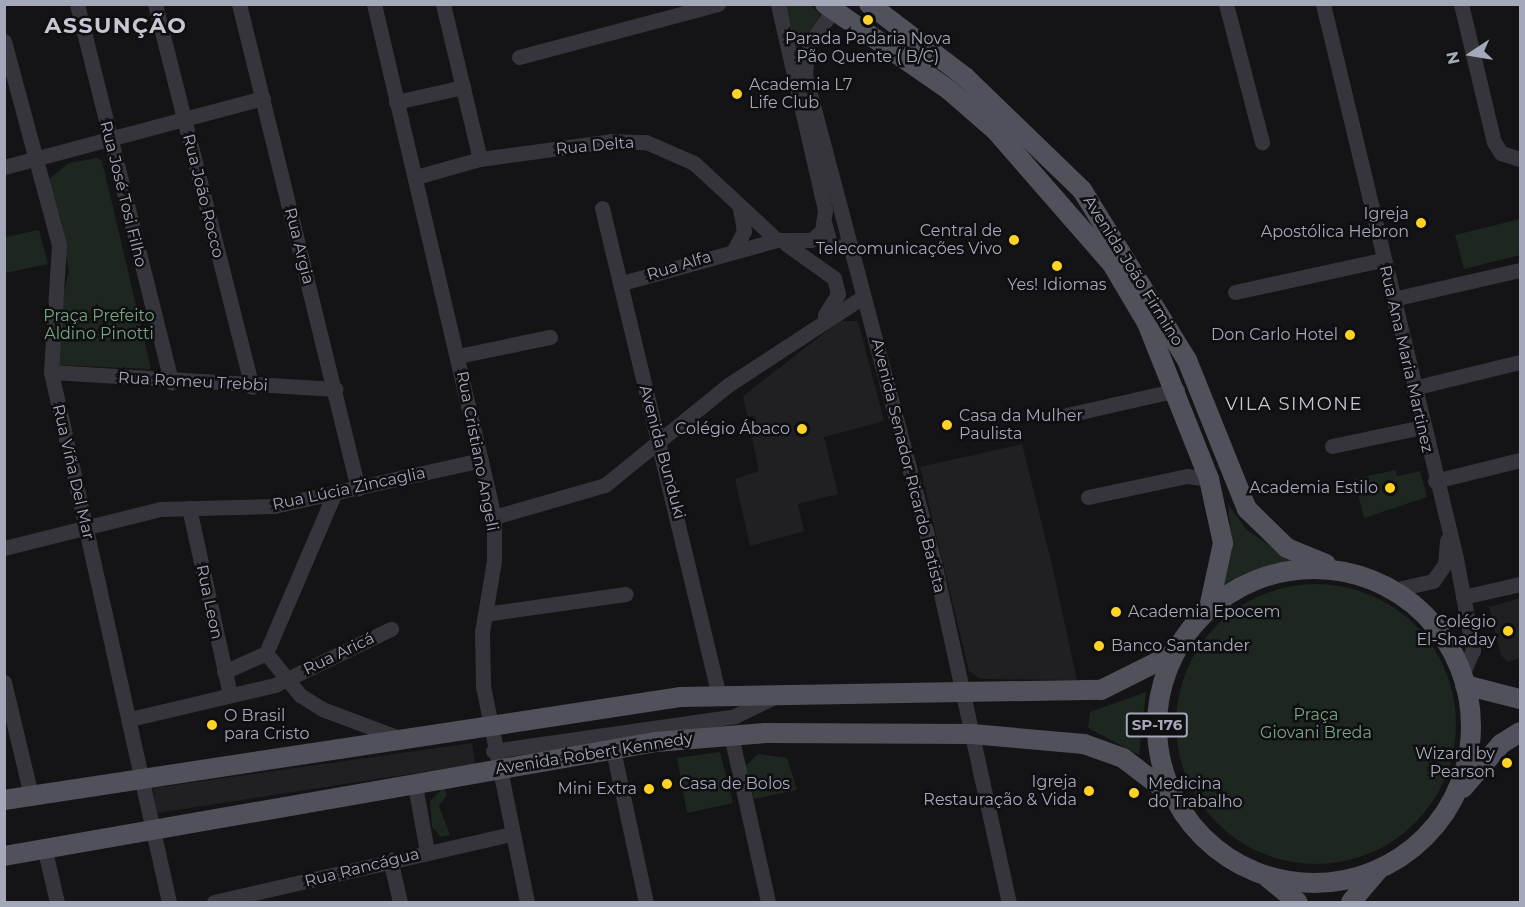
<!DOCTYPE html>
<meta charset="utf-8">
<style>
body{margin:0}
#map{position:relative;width:1525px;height:907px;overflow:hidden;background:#141416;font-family:Montserrat,sans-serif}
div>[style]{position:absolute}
.built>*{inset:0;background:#202023}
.green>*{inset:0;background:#1e2620}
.round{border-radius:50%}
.minor>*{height:15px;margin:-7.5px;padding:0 7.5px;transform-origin:7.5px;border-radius:7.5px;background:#35353b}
.major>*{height:20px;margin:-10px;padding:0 10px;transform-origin:10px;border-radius:10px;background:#50515b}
.major>.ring{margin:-10px;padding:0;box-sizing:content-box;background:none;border:20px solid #50515b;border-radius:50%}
.dots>*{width:16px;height:16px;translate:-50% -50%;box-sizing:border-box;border:3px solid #0f0f11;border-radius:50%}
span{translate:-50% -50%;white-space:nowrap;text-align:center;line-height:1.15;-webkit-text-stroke:5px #0f0f11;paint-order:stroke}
.shield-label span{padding:2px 4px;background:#0f0f11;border:2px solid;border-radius:4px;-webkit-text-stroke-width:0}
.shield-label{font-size:15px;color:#a4a8b8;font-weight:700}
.poi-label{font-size:16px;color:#a4a8b8}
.left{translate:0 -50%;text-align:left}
.right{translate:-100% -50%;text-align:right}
.street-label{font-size:16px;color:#a4a8b8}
.park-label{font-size:16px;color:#79a582}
.neighbourhood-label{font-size:18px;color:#c6c7d3;letter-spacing:1.5px}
.district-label{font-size:22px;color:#c6c7d3;font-weight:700;letter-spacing:1.5px}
.frame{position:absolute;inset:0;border:6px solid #a4a8b8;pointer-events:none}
.north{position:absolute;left:1441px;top:24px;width:60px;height:60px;-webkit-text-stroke:4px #0f0f11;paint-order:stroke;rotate:258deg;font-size:16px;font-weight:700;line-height:24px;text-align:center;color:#a4a8b8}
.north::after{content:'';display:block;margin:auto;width:21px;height:27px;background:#a4a8b8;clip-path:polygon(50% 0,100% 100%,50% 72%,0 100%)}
</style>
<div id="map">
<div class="built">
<i style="clip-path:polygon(840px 321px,858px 321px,884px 421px,824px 437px,838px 494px,798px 504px,804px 531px,750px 546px,735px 479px,759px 471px,743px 396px)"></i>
<i style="clip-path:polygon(1022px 444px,1051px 561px,1077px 680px,981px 679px,969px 671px,920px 467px)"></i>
<i style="clip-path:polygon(1520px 598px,1520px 658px,1508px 662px,1501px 655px,1489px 607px)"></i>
<i style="clip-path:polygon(472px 743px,475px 764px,157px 813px,153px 788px)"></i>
</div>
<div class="green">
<i style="clip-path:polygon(785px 5px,810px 5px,821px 14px,794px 61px)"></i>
<i style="clip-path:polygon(97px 158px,102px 161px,151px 369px,57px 365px,58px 318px,69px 271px,49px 179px,69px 163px)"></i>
<i style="clip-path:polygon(1520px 219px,1520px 255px,1464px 269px,1455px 235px)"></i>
<i style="clip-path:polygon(39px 230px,48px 264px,5px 273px,5px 237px)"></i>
<i style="clip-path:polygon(1396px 470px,1397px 476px,1420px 471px,1427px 497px,1364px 518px,1354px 479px)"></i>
<i style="clip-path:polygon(1228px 504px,1247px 530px,1294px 562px,1258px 569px,1220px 592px,1232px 551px)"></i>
<i class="round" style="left:1176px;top:584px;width:280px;height:280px"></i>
<i style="clip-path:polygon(1146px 692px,1139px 755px,1088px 728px,1090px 712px)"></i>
<i style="clip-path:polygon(720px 752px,733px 803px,687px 813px,677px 758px)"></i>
<i style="clip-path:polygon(758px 754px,787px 758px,797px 790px,754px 799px,746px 766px)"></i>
<i style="clip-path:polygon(444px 787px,447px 795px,439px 806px,450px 835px,441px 837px,432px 827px,430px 801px)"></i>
</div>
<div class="minor">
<i style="left:77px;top:4px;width:390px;rotate:76deg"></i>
<i style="left:155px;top:4px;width:395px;rotate:75.8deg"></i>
<i style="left:239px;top:4px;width:499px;rotate:76.2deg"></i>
<i style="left:374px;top:4px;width:527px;rotate:76.83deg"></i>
<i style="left:494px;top:517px;width:44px;rotate:90deg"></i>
<i style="left:494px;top:561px;width:72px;rotate:99.6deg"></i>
<i style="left:482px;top:632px;width:54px;rotate:88.9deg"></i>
<i style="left:483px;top:686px;width:220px;rotate:78.5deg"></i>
<i style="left:443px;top:4px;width:159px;rotate:76.6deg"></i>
<i style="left:837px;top:4px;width:53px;rotate:124.3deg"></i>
<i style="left:807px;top:48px;width:27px;rotate:94deg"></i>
<i style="left:805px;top:75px;width:504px;rotate:75.16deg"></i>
<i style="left:934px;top:562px;width:348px;rotate:77.6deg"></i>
<i style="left:1226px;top:4px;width:143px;rotate:75.4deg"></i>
<i style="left:1323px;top:4px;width:570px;rotate:76.5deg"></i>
<i style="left:1456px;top:558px;width:94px;rotate:79.5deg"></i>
<i style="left:1473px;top:650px;width:27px;rotate:114deg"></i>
<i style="left:1461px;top:4px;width:142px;rotate:76.6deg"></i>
<i style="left:1494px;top:142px;width:13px;rotate:58deg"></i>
<i style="left:1501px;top:153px;width:20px;rotate:18deg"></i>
<i style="left:4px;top:41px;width:211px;rotate:74.9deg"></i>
<i style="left:59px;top:245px;width:127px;rotate:93.6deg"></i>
<i style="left:51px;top:372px;width:543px;rotate:77.45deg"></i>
<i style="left:519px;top:57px;width:206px;rotate:-14.9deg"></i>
<i style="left:396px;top:102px;width:69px;rotate:-12.6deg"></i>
<i style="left:4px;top:167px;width:268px;rotate:-14.9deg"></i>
<i style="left:416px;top:177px;width:66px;rotate:-15.7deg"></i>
<i style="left:480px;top:159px;width:132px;rotate:-7.8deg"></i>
<i style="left:611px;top:141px;width:35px;rotate:2deg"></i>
<i style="left:646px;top:142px;width:52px;rotate:23.6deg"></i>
<i style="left:694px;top:163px;width:113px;rotate:42.9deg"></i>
<i style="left:777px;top:240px;width:34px"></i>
<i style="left:811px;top:240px;width:14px;rotate:-39deg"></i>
<i style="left:822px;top:231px;width:21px;rotate:-82deg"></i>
<i style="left:825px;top:210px;width:211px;rotate:-102.9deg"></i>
<i style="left:602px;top:208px;width:502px;rotate:76.52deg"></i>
<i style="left:825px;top:225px;width:24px;rotate:75deg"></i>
<i style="left:831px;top:248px;width:19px;rotate:-9deg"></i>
<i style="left:786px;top:244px;width:59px;rotate:35.3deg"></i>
<i style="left:834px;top:278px;width:16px;rotate:76deg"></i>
<i style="left:838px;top:294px;width:25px;rotate:122deg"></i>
<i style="left:735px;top:248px;width:19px;rotate:-62deg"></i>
<i style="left:744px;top:231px;width:23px;rotate:-100deg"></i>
<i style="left:622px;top:283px;width:161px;rotate:-15.5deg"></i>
<i style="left:1235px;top:292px;width:150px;rotate:-12.3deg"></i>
<i style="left:1393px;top:299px;width:130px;rotate:-12.9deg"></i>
<i style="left:458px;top:356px;width:94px;rotate:-11.7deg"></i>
<i style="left:51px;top:372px;width:285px;rotate:3.4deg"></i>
<i style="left:1413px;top:388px;width:110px;rotate:-13.7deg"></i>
<i style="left:1067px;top:415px;width:113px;rotate:-12.8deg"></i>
<i style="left:1332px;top:446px;width:92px;rotate:-11.9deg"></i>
<i style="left:1435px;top:481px;width:88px;rotate:-13.9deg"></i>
<i style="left:1088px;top:497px;width:101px;rotate:-12deg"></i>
<i style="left:1187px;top:476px;width:22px;rotate:8deg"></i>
<i style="left:189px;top:508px;width:191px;rotate:77.6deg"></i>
<i style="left:494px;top:517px;width:116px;rotate:-16.1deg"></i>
<i style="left:605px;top:485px;width:159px;rotate:-39.1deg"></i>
<i style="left:728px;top:385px;width:161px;rotate:-33.1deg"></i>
<i style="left:4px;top:548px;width:162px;rotate:-14deg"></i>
<i style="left:161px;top:509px;width:113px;rotate:-1.5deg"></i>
<i style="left:274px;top:506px;width:212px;rotate:-12.5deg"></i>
<i style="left:1393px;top:590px;width:41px;rotate:-12.7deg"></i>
<i style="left:1433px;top:581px;width:21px;rotate:-55deg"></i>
<i style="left:1445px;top:564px;width:24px;rotate:-85deg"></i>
<i style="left:1463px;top:597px;width:58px;rotate:-12.8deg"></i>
<i style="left:485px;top:614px;width:142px;rotate:-8.1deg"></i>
<i style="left:266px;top:653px;width:173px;rotate:-66.8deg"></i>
<i style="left:266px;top:653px;width:54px;rotate:51deg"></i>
<i style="left:300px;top:695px;width:26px;rotate:32deg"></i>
<i style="left:322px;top:709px;width:82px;rotate:20.6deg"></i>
<i style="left:224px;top:672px;width:46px;rotate:-24.3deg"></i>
<i style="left:4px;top:682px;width:116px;rotate:76.6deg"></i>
<i style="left:130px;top:719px;width:149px;rotate:-13.2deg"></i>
<i style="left:275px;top:685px;width:129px;rotate:-25.8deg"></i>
<i style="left:731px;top:735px;width:171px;rotate:77.5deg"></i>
<i style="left:613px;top:750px;width:156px;rotate:77.8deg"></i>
<i style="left:493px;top:751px;width:245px;rotate:-8.2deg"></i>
<i style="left:735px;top:716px;width:43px;rotate:-26deg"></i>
<i style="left:415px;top:785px;width:68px;rotate:79.8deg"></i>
<i style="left:45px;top:851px;width:52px;rotate:76.8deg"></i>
<i style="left:390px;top:859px;width:44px;rotate:76.9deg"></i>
<i style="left:214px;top:902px;width:305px;rotate:-12.9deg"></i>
</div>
<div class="major">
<i style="left:825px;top:4px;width:151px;rotate:34.7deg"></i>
<i style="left:949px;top:90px;width:62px;rotate:41.1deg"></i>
<i style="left:996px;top:131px;width:176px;rotate:48.9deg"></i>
<i style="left:1112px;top:264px;width:69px;rotate:59.3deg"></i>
<i style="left:1147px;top:323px;width:168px;rotate:68.3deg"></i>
<i style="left:1209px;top:479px;width:66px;rotate:77.7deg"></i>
<i style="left:1223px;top:543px;width:66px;rotate:102.2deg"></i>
<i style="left:869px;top:4px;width:121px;rotate:37.2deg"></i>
<i style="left:965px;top:77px;width:163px;rotate:44deg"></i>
<i style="left:1082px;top:190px;width:200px;rotate:58.3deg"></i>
<i style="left:1187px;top:360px;width:161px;rotate:68.1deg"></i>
<i style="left:1247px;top:509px;width:56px;rotate:44.3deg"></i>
<i style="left:1287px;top:548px;width:42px;rotate:22.3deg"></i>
<i class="ring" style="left:1157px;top:569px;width:294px;height:294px"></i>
<i style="left:1465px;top:685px;width:57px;rotate:14.3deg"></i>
<i style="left:1463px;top:788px;width:58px;rotate:-49.2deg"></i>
<i style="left:1501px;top:744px;width:22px;rotate:-32deg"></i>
<i style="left:4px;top:800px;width:685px;rotate:-8.65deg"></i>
<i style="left:681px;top:697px;width:420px;rotate:-1deg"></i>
<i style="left:1101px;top:690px;width:83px;rotate:-26.6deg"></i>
<i style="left:4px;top:856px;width:662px;rotate:-9.92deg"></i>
<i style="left:656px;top:742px;width:110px;rotate:-4.7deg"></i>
<i style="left:766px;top:733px;width:206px;rotate:0.3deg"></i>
<i style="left:972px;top:734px;width:112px;rotate:5.1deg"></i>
<i style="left:1084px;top:744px;width:41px;rotate:19.7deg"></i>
<i style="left:1123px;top:758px;width:64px;rotate:37.4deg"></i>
<i style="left:1268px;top:878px;width:38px;rotate:39deg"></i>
<i style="left:1351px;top:902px;width:42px;rotate:-49.8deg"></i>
</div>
<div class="dots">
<i style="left:868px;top:20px;background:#ffd323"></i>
<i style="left:737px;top:94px;background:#ffd323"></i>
<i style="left:1421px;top:223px;background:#ffd323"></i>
<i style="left:1014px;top:240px;background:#ffd323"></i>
<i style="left:1057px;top:266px;background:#ffd323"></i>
<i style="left:1350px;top:335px;background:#ffd323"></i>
<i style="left:947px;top:425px;background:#ffd323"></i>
<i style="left:802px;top:429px;background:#ffd323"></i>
<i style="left:1390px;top:488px;background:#ffd323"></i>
<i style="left:1116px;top:612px;background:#ffd323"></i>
<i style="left:1508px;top:631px;background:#ffd323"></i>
<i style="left:1099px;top:646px;background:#ffd323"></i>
<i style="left:212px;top:725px;background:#ffd323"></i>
<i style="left:1507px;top:763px;background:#ffd323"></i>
<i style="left:667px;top:784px;background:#ffd323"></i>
<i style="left:649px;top:789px;background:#ffd323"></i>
<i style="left:1089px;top:791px;background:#ffd323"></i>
<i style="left:1134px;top:793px;background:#ffd323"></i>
</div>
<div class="shield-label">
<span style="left:1157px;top:725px">SP-176</span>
</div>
<div class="poi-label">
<span style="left:868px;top:48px">Parada Padaria Nova<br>Pão Quente ( B/C)</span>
<span class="left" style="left:749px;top:94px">Academia L7<br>Life Club</span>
<span class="right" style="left:1409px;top:223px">Igreja<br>Apostólica Hebron</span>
<span class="right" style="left:1002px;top:240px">Central de<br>Telecomunicações Vivo</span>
<span style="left:1057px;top:285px">Yes! Idiomas</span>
<span class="right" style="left:1338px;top:335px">Don Carlo Hotel</span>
<span class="left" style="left:959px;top:425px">Casa da Mulher<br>Paulista</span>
<span class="right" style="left:790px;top:429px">Colégio Ábaco</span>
<span class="right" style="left:1378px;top:488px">Academia Estilo</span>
<span class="left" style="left:1128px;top:612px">Academia Epocem</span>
<span class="right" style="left:1496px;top:631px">Colégio<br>El-Shaday</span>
<span class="left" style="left:1111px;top:646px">Banco Santander</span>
<span class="left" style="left:224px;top:725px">O Brasil<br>para Cristo</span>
<span class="right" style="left:1495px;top:763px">Wizard by<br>Pearson</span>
<span class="right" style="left:1077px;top:791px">Igreja<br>Restauração &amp; Vida</span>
<span class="left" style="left:679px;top:784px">Casa de Bolos</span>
<span class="left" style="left:1148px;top:793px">Medicina<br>do Trabalho</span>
<span class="right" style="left:637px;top:789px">Mini Extra</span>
</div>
<div class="street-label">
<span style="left:595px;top:146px;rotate:-5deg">Rua Delta</span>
<span style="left:123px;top:194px;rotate:76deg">Rua José Tosi Filho</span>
<span style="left:203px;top:196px;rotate:76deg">Rua João Rocco</span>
<span style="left:299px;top:246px;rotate:76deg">Rua Argia</span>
<span style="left:679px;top:266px;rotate:-17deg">Rua Alfa</span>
<span style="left:1133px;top:271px;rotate:58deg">Avenida João Firmino</span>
<span style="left:1406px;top:359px;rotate:77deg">Rua Ana Maria Martinez</span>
<span style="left:193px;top:382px;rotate:3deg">Rua Romeu Trebbi</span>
<span style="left:477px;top:451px;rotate:79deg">Rua Cristiano Angeli</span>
<span style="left:662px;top:452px;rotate:75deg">Avenida Bunduki</span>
<span style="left:908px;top:466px;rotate:76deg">Avenida Senador Ricardo Batista</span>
<span style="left:73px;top:472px;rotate:77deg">Rua Viña Del Mar</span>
<span style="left:349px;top:489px;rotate:-12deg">Rua Lúcia Zincaglia</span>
<span style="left:209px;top:602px;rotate:78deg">Rua Leon</span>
<span style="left:339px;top:654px;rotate:-26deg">Rua Aricá</span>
<span style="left:594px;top:754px;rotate:-9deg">Avenida Robert Kennedy</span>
<span style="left:362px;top:868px;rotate:-14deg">Rua Rancágua</span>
</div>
<div class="park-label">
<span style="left:99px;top:325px">Praça Prefeito<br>Aldino Pinotti</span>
<span style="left:1316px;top:724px">Praça<br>Giovani Breda</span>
</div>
<div class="neighbourhood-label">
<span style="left:1294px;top:404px">VILA SIMONE</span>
</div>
<div class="district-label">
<span style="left:116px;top:26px">ASSUNÇÃO</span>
</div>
<div class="frame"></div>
<div class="north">N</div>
</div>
